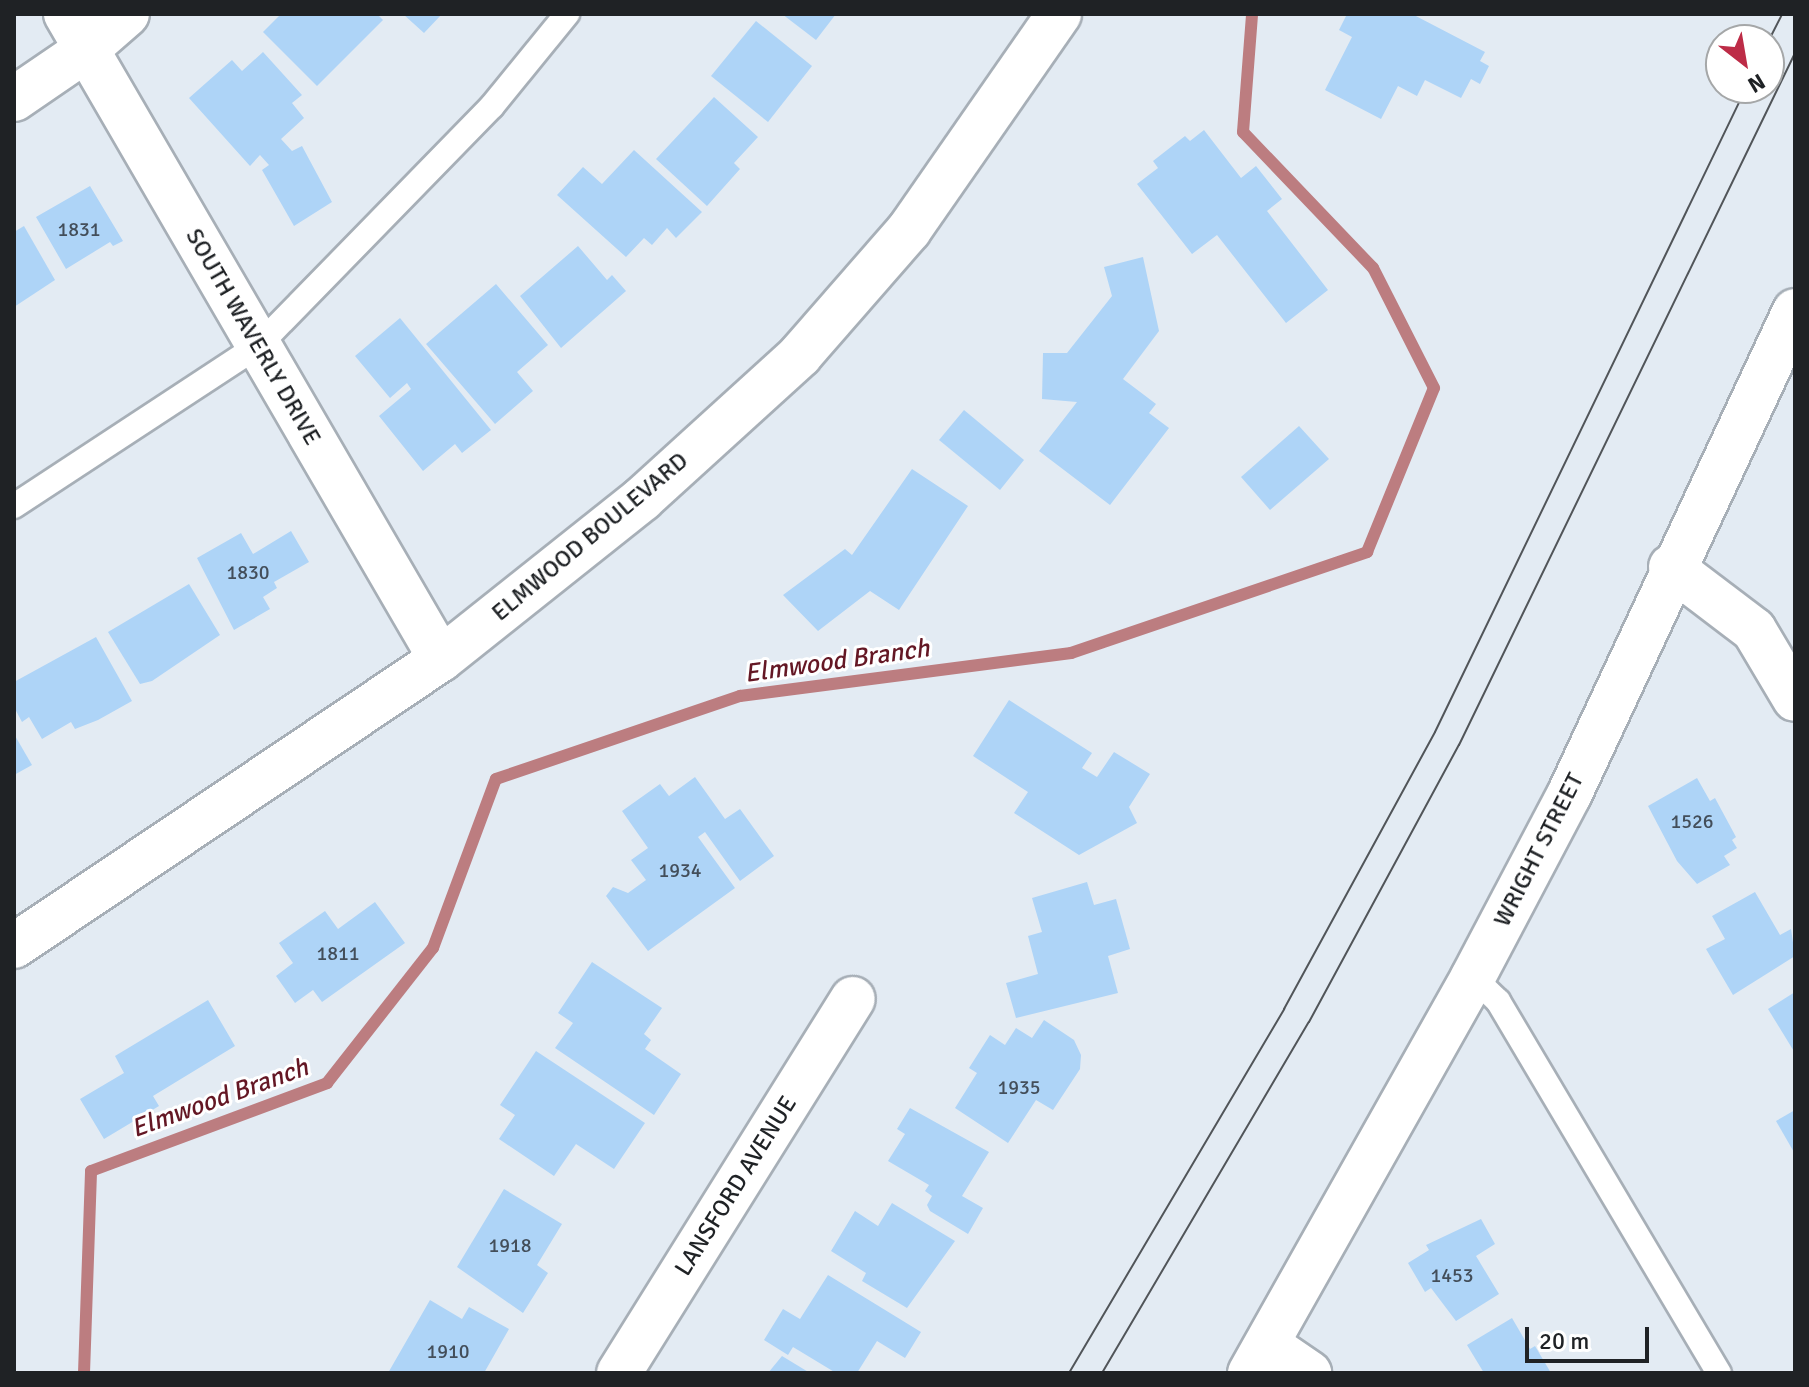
<!DOCTYPE html>
<style>
body{margin:0}
#map{position:relative;width:1809px;height:1387px;overflow:hidden;background:#e3ebf3;font-family:Signika,sans-serif}
div>[style]{position:absolute}
.stream>*{height:12px;margin:-6px;padding:0 6px;transform-origin:6px;border-radius:6px;background:#bc7d80}
.building>*{inset:0;background:#aed4f7}
.roads{filter:drop-shadow(2px 0 #a7afb7) drop-shadow(-2px 0 #a7afb7) drop-shadow(0 2px #a7afb7) drop-shadow(0 -2px #a7afb7)}
.lane>*{height:24px;margin:-12px;padding:0 12px;transform-origin:12px;border-radius:12px;background:#fff}
.street>*{height:44px;margin:-22px;padding:0 22px;transform-origin:22px;border-radius:22px;background:#fff}
.secondary>*{height:44px;margin:-22px;padding:0 22px;transform-origin:22px;border-radius:22px;background:#fff}
.tram>*{height:2px;margin:-1px;padding:0 1px;transform-origin:1px;border-radius:1px;background:#515559}
span{translate:-50% -50%;white-space:nowrap;text-align:center;line-height:1.15;-webkit-text-stroke:6px #fff;paint-order:stroke}
.number-label{font-size:20px;color:#434e5a}
.number-label span{-webkit-text-stroke-width:0}
.street-label{font-size:24px;color:#1f2225}
.water-label{font-size:26px;color:#641724;font-style:italic}
.frame{position:absolute;inset:0;border:16px solid #1f2225;pointer-events:none}
.north{position:absolute;left:1705px;top:24px;width:80px;height:80px;box-sizing:border-box;background:#fff;border:2px solid #a5a7a8;border-radius:50%;rotate:149deg;font-size:22px;font-weight:700;line-height:32px;text-align:center;color:#1f2225}
.north::after{content:'';display:block;margin:auto;width:28px;height:36px;background:#bd2c47;clip-path:polygon(50% 0,100% 100%,50% 72%,0 100%)}
.scale{position:absolute;left:1525px;top:1327px;width:124px;height:36px;box-sizing:border-box;border:4px solid #1f2225;border-top:0;padding-left:10px;font-size:24px;line-height:28px;white-space:nowrap;color:#1f2225;-webkit-text-stroke:6px #fff;paint-order:stroke}
</style>
<div id="map">
<div class="stream">
<i style="left:84px;top:1373px;width:202px;rotate:-88deg"></i>
<i style="left:91px;top:1171px;width:252px;rotate:-20.4deg"></i>
<i style="left:327px;top:1083px;width:172px;rotate:-51.9deg"></i>
<i style="left:433px;top:948px;width:180px;rotate:-69.6deg"></i>
<i style="left:496px;top:779px;width:258px;rotate:-18.8deg"></i>
<i style="left:740px;top:696px;width:334px;rotate:-7.4deg"></i>
<i style="left:1071px;top:653px;width:313px;rotate:-18.8deg"></i>
<i style="left:1367px;top:552px;width:177px;rotate:-67.8deg"></i>
<i style="left:1434px;top:388px;width:135px;rotate:-116.9deg"></i>
<i style="left:1373px;top:268px;width:188px;rotate:-133.7deg"></i>
<i style="left:1243px;top:132px;width:118px;rotate:-85.6deg"></i>
</div>
<div class="building">
<i style="clip-path:polygon(281px 14px,377px 14px,383px 20px,317px 86px,263px 32px)"></i>
<i style="clip-path:polygon(403px 14px,442px 14px,424px 33px)"></i>
<i style="clip-path:polygon(782px 14px,836px 14px,816px 40px)"></i>
<i style="clip-path:polygon(1347px 14px,1412px 14px,1485px 52px,1480px 61px,1489px 66px,1480px 84px,1471px 79px,1461px 98px,1425px 80px,1417px 96px,1398px 86px,1381px 119px,1325px 90px,1352px 37px,1339px 30px)"></i>
<i style="clip-path:polygon(756px 21px,812px 66px,768px 122px,711px 76px)"></i>
<i style="clip-path:polygon(263px 52px,302px 95px,292px 103px,304px 118px,281px 139px,292px 151px,302px 146px,332px 202px,294px 226px,262px 170px,269px 165px,260px 155px,250px 166px,189px 98px,232px 60px,242px 71px)"></i>
<i style="clip-path:polygon(714px 97px,758px 137px,734px 163px,740px 169px,707px 206px,656px 159px)"></i>
<i style="clip-path:polygon(1204px 130px,1241px 178px,1256px 166px,1282px 199px,1267px 211px,1328px 290px,1286px 323px,1217px 235px,1192px 254px,1137px 184px,1158px 168px,1153px 161px,1185px 136px,1190px 141px)"></i>
<i style="clip-path:polygon(634px 150px,702px 212px,676px 238px,667px 228px,652px 245px,644px 238px,626px 257px,557px 195px,583px 167px,602px 184px)"></i>
<i style="clip-path:polygon(90px 186px,123px 241px,113px 246px,110px 242px,66px 269px,36px 217px)"></i>
<i style="clip-path:polygon(24px 226px,55px 280px,14px 307px,14px 232px)"></i>
<i style="clip-path:polygon(578px 246px,607px 280px,612px 275px,626px 291px,561px 348px,520px 296px)"></i>
<i style="clip-path:polygon(1143px 257px,1159px 331px,1123px 379px,1156px 404px,1149px 413px,1169px 428px,1110px 505px,1039px 451px,1077px 402px,1042px 399px,1043px 353px,1067px 353px,1112px 296px,1104px 267px)"></i>
<i style="clip-path:polygon(496px 284px,548px 345px,517px 372px,533px 391px,495px 424px,426px 344px)"></i>
<i style="clip-path:polygon(400px 318px,491px 430px,462px 453px,455px 444px,423px 471px,379px 416px,411px 389px,407px 383px,390px 398px,355px 356px)"></i>
<i style="clip-path:polygon(964px 410px,1024px 460px,1000px 490px,939px 440px)"></i>
<i style="clip-path:polygon(1299px 426px,1329px 459px,1270px 510px,1241px 477px)"></i>
<i style="clip-path:polygon(912px 469px,968px 506px,899px 610px,870px 591px,818px 631px,783px 595px,845px 549px,852px 555px)"></i>
<i style="clip-path:polygon(291px 531px,309px 562px,274px 582px,277px 588px,263px 597px,270px 609px,234px 630px,197px 558px,241px 533px,253px 554px)"></i>
<i style="clip-path:polygon(189px 584px,220px 635px,152px 681px,140px 684px,108px 632px)"></i>
<i style="clip-path:polygon(96px 637px,132px 701px,98px 720px,75px 729px,71px 722px,42px 739px,29px 717px,22px 722px,14px 707px,14px 682px)"></i>
<i style="clip-path:polygon(1009px 700px,1092px 753px,1082px 768px,1097px 777px,1114px 752px,1150px 774px,1129px 807px,1137px 823px,1079px 855px,1014px 813px,1028px 792px,973px 756px)"></i>
<i style="clip-path:polygon(14px 734px,32px 765px,14px 775px)"></i>
<i style="clip-path:polygon(695px 777px,725px 819px,740px 809px,774px 856px,740px 881px,705px 832px,698px 837px,735px 888px,648px 951px,606px 896px,613px 887px,628px 893px,646px 880px,631px 860px,648px 848px,622px 811px,660px 784px,669px 796px)"></i>
<i style="clip-path:polygon(1697px 778px,1710px 801px,1715px 798px,1736px 837px,1732px 840px,1737px 848px,1724px 856px,1730px 865px,1697px 884px,1677px 861px,1648px 806px)"></i>
<i style="clip-path:polygon(1087px 882px,1094px 905px,1116px 899px,1130px 949px,1108px 956px,1118px 993px,1016px 1018px,1006px 983px,1038px 974px,1028px 936px,1042px 932px,1032px 898px)"></i>
<i style="clip-path:polygon(1755px 892px,1780px 935px,1791px 929px,1795px 956px,1733px 995px,1706px 949px,1725px 939px,1712px 916px)"></i>
<i style="clip-path:polygon(375px 902px,405px 943px,322px 1002px,313px 990px,295px 1003px,276px 976px,293px 963px,279px 943px,325px 911px,338px 929px)"></i>
<i style="clip-path:polygon(592px 962px,662px 1008px,644px 1034px,651px 1040px,645px 1049px,681px 1074px,654px 1115px,555px 1048px,573px 1023px,558px 1013px)"></i>
<i style="clip-path:polygon(1795px 992px,1795px 1053px,1768px 1009px)"></i>
<i style="clip-path:polygon(208px 1000px,235px 1046px,153px 1096px,159px 1106px,104px 1139px,80px 1099px,124px 1073px,115px 1056px)"></i>
<i style="clip-path:polygon(1044px 1020px,1074px 1040px,1081px 1055px,1080px 1069px,1053px 1110px,1036px 1100px,1008px 1143px,955px 1108px,977px 1073px,969px 1068px,990px 1035px,1005px 1045px,1016px 1028px,1032px 1038px)"></i>
<i style="clip-path:polygon(536px 1051px,645px 1123px,614px 1169px,576px 1144px,554px 1176px,499px 1139px,515px 1115px,500px 1105px)"></i>
<i style="clip-path:polygon(910px 1108px,989px 1152px,962px 1196px,983px 1208px,968px 1234px,930px 1211px,927px 1205px,932px 1196px,925px 1191px,929px 1185px,888px 1161px,905px 1134px,897px 1129px)"></i>
<i style="clip-path:polygon(1795px 1110px,1795px 1154px,1776px 1121px)"></i>
<i style="clip-path:polygon(504px 1189px,562px 1224px,537px 1265px,548px 1273px,523px 1313px,457px 1267px)"></i>
<i style="clip-path:polygon(892px 1203px,955px 1241px,907px 1308px,862px 1281px,866px 1273px,831px 1251px,855px 1211px,878px 1226px)"></i>
<i style="clip-path:polygon(1481px 1219px,1495px 1244px,1476px 1256px,1499px 1294px,1456px 1321px,1431px 1288px,1425px 1292px,1408px 1263px,1429px 1250px,1426px 1245px)"></i>
<i style="clip-path:polygon(828px 1275px,921px 1332px,905px 1358px,877px 1341px,857px 1373px,836px 1373px,793px 1347px,788px 1355px,764px 1340px,783px 1309px,800px 1319px)"></i>
<i style="clip-path:polygon(430px 1300px,462px 1319px,469px 1307px,509px 1329px,484px 1373px,388px 1373px)"></i>
<i style="clip-path:polygon(1512px 1318px,1530px 1349px,1535px 1346px,1551px 1373px,1484px 1373px,1467px 1345px)"></i>
<i style="clip-path:polygon(782px 1356px,810px 1373px,768px 1373px)"></i>
</div>
<div class="roads">
<div class="lane">
<i style="left:14px;top:506px;width:292px;rotate:-33.3deg"></i>
<i style="left:258px;top:346px;width:335px;rotate:-45.7deg"></i>
<i style="left:492px;top:106px;width:119px;rotate:-50.8deg"></i>
<i style="left:1473px;top:977px;width:35px;rotate:44deg"></i>
<i style="left:1498px;top:1001px;width:433px;rotate:59.3deg"></i>
</div>
<div class="street">
<i style="left:66px;top:14px;width:746px;rotate:59.83deg"></i>
<i style="left:14px;top:99px;width:88px;rotate:-34.4deg"></i>
<i style="left:87px;top:49px;width:53px;rotate:-41.2deg"></i>
<i style="left:1671px;top:567px;width:104px;rotate:37.2deg"></i>
<i style="left:1754px;top:630px;width:80px;rotate:59.3deg"></i>
<i style="left:1268px;top:1345px;width:50px;rotate:34.3deg"></i>
<i style="left:619px;top:1373px;width:441px;rotate:-58deg"></i>
</div>
<div class="secondary">
<i style="left:14px;top:946px;width:514px;rotate:-33.91deg"></i>
<i style="left:441px;top:659px;width:257px;rotate:-38.5deg"></i>
<i style="left:642px;top:499px;width:214px;rotate:-42.3deg"></i>
<i style="left:800px;top:355px;width:166px;rotate:-48.9deg"></i>
<i style="left:909px;top:230px;width:263px;rotate:-55.2deg"></i>
<i style="left:1250px;top:1373px;width:454px;rotate:-60.6deg"></i>
<i style="left:1473px;top:977px;width:206px;rotate:-62.2deg"></i>
<i style="left:1569px;top:795px;width:534px;rotate:-64.97deg"></i>
</div>
</div>
<div class="tram">
<i style="left:1769px;top:40px;width:29px;rotate:-63deg"></i>
<i style="left:1069px;top:1373px;width:423px;rotate:-59.4deg"></i>
<i style="left:1284px;top:1009px;width:315px;rotate:-61.4deg"></i>
<i style="left:1435px;top:732px;width:715px;rotate:-64.22deg"></i>
<i style="left:1102px;top:1373px;width:407px;rotate:-59.5deg"></i>
<i style="left:1309px;top:1022px;width:315px;rotate:-61.6deg"></i>
<i style="left:1459px;top:745px;width:769px;rotate:-64.1deg"></i>
</div>
<div class="number-label">
<span style="left:79px;top:229px">1831</span>
<span style="left:248px;top:572px">1830</span>
<span style="left:1692px;top:821px">1526</span>
<span style="left:680px;top:870px">1934</span>
<span style="left:338px;top:953px">1811</span>
<span style="left:1019px;top:1087px">1935</span>
<span style="left:510px;top:1245px">1918</span>
<span style="left:1452px;top:1275px">1453</span>
<span style="left:448px;top:1351px">1910</span>
</div>
<div class="street-label">
<span style="left:253px;top:337px;rotate:60deg">SOUTH WAVERLY DRIVE</span>
<span style="left:590px;top:537px;rotate:-40deg">ELMWOOD BOULEVARD</span>
<span style="left:1539px;top:850px;rotate:-63deg">WRIGHT STREET</span>
<span style="left:736px;top:1186px;rotate:-58deg">LANSFORD AVENUE</span>
</div>
<div class="water-label">
<span style="left:837px;top:662px;rotate:-8deg">Elmwood Branch</span>
<span style="left:220px;top:1099px;rotate:-20deg">Elmwood Branch</span>
</div>
<div class="frame"></div>
<div class="north">N</div>
<div class="scale">20 m</div>
</div>
